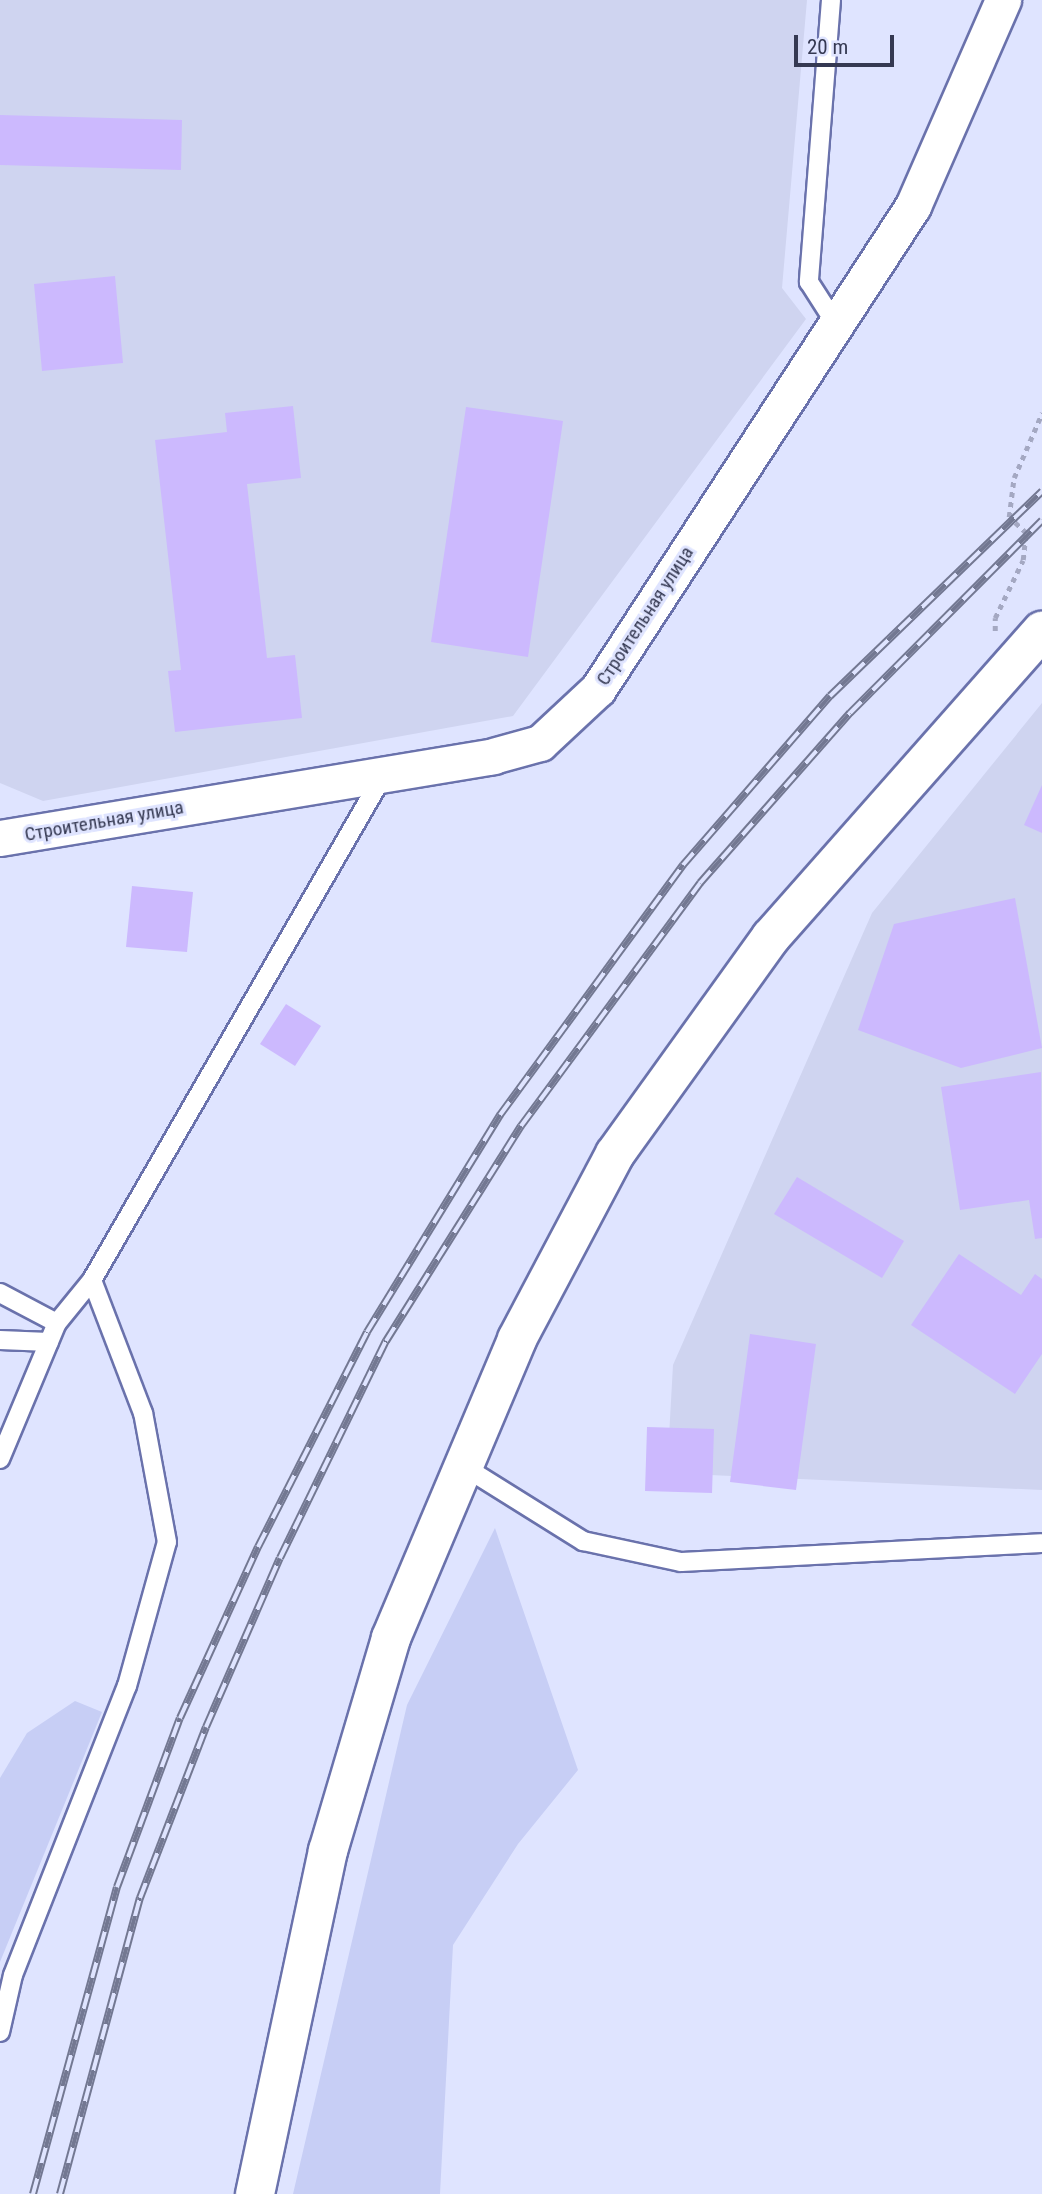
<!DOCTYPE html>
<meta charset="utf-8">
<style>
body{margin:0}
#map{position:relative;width:1042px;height:2194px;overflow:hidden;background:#dfe4ff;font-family:"Roboto Condensed",sans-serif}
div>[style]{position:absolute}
.built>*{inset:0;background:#cfd4f0}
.green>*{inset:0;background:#c7cef5}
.building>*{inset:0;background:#ccb9fe}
.path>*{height:4.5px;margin-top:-2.25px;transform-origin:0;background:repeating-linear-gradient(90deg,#a4a8c2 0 5px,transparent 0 10px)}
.roads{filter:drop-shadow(2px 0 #6a72ac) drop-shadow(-2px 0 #6a72ac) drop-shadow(0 2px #6a72ac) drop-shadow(0 -2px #6a72ac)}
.service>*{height:18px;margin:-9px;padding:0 9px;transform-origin:9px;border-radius:9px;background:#fff}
.minor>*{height:35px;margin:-17.5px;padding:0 17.5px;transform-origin:17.5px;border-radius:17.5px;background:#fff}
.secondary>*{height:38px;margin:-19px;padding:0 19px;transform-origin:19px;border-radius:19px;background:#fff}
.rail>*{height:8px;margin-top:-4px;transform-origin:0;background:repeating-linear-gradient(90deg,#dfe4ff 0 16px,#737892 0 32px);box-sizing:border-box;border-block:2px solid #737892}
span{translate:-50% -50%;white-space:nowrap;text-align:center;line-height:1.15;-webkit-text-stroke:6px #dfe4ff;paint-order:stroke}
.street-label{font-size:19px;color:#353952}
.scale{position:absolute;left:794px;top:35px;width:100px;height:32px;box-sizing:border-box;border:4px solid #353952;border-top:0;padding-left:9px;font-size:21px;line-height:24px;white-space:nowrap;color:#353952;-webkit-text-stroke:5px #dfe4ff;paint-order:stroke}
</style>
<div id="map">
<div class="built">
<i style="clip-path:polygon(0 0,807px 0,782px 288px,806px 319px,513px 716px,43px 801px,0 783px)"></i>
<i style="clip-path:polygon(1042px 703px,1042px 1490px,667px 1473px,673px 1365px,872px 913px)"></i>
</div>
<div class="green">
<i style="clip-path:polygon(495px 1528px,578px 1770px,518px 1844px,453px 1945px,440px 2194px,293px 2194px,407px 1705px)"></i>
<i style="clip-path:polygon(75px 1701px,102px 1712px,0 1962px,0 1778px,27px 1733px)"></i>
</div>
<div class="building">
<i style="clip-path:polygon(0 115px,182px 120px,181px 170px,0 165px)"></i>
<i style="clip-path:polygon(115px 276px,123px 363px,42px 371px,34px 284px)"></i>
<i style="clip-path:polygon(293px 406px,301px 478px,247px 484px,267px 658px,295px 655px,302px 718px,175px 732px,168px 671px,181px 670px,155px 440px,227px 432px,225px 413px)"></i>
<i style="clip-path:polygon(466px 407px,563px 421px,528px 657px,431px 642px)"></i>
<i style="clip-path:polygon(1042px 785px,1042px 833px,1024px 825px)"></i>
<i style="clip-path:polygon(132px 886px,193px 892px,187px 952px,126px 947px)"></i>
<i style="clip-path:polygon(1015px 898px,1042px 1048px,961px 1068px,858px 1030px,894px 924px)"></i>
<i style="clip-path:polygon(286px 1004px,321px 1026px,295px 1066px,260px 1044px)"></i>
<i style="clip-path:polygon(1041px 1072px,1042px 1238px,1035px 1239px,1029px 1200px,960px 1210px,941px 1087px)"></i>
<i style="clip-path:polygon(797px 1177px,904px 1241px,882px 1278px,774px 1214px)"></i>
<i style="clip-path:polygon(959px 1254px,1021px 1295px,1035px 1274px,1042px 1279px,1042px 1354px,1015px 1394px,911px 1325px)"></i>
<i style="clip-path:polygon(750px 1334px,816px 1344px,796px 1490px,730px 1482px)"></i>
<i style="clip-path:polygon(647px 1427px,714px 1429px,712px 1493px,645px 1491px)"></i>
</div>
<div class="path">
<i style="left:995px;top:631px;width:13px;rotate:-90deg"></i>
<i style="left:995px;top:618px;width:64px;rotate:-64.2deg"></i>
<i style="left:1023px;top:560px;width:27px;rotate:-84deg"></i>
<i style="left:1026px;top:533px;width:23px;rotate:-137deg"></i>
<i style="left:1009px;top:517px;width:39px;rotate:-83deg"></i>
<i style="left:1014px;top:478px;width:71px;rotate:-66.7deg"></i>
</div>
<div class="roads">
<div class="service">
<i style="left:831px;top:0;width:283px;rotate:94.5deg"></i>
<i style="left:809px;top:282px;width:50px;rotate:57.3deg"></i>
<i style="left:0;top:1293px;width:64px;rotate:27.8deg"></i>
<i style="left:0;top:1340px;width:49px;rotate:2.3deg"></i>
<i style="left:0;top:1459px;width:147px;rotate:-67.3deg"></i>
<i style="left:57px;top:1323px;width:55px;rotate:-50.9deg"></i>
<i style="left:92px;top:1280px;width:584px;rotate:-60.01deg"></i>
<i style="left:463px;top:1466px;width:142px;rotate:32deg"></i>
<i style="left:583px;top:1541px;width:100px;rotate:12.1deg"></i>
<i style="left:681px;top:1562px;width:361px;rotate:-3deg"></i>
<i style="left:0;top:2032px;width:58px;rotate:-77.2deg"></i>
<i style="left:13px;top:1975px;width:311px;rotate:-68.5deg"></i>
<i style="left:127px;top:1686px;width:149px;rotate:-74.5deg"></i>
<i style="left:167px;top:1542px;width:131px;rotate:-100.5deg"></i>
<i style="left:143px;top:1413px;width:142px;rotate:-111deg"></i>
</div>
<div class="minor">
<i style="left:0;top:838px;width:500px;rotate:-9.4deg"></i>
<i style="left:493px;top:756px;width:49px;rotate:-15.5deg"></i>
<i style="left:540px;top:743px;width:79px;rotate:-43deg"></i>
<i style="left:598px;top:689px;width:577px;rotate:-56.89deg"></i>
<i style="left:913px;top:206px;width:225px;rotate:-66.4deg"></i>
</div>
<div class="secondary">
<i style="left:255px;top:2194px;width:351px;rotate:-78deg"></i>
<i style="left:328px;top:1851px;width:222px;rotate:-73.5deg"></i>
<i style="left:391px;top:1638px;width:324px;rotate:-67.1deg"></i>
<i style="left:517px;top:1339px;width:209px;rotate:-62.1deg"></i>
<i style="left:615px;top:1154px;width:267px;rotate:-54.3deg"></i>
<i style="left:771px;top:937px;width:409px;rotate:-48.5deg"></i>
</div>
</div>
<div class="rail">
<i style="left:33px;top:2194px;width:318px;rotate:-74.7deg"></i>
<i style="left:117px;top:1887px;width:180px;rotate:-69.6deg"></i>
<i style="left:180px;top:1718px;width:188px;rotate:-65.5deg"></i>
<i style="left:258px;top:1547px;width:241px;rotate:-63.1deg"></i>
<i style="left:367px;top:1332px;width:255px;rotate:-58.5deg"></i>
<i style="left:500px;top:1115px;width:310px;rotate:-53.8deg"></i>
<i style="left:683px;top:865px;width:224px;rotate:-49deg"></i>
<i style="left:830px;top:696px;width:295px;rotate:-44deg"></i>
<i style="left:60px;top:2194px;width:307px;rotate:-74.9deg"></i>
<i style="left:140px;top:1898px;width:183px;rotate:-68.9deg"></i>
<i style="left:206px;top:1727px;width:184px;rotate:-66.4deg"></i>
<i style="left:280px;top:1558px;width:242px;rotate:-64deg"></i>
<i style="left:386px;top:1341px;width:254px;rotate:-57.9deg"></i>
<i style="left:521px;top:1126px;width:302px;rotate:-53.6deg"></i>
<i style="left:700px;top:883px;width:227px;rotate:-48.6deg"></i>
<i style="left:850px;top:713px;width:272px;rotate:-45.1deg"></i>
</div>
<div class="street-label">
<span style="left:645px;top:616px;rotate:-57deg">Строительная улица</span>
<span style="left:104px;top:821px;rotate:-10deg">Строительная улица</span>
</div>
<div class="scale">20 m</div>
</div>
